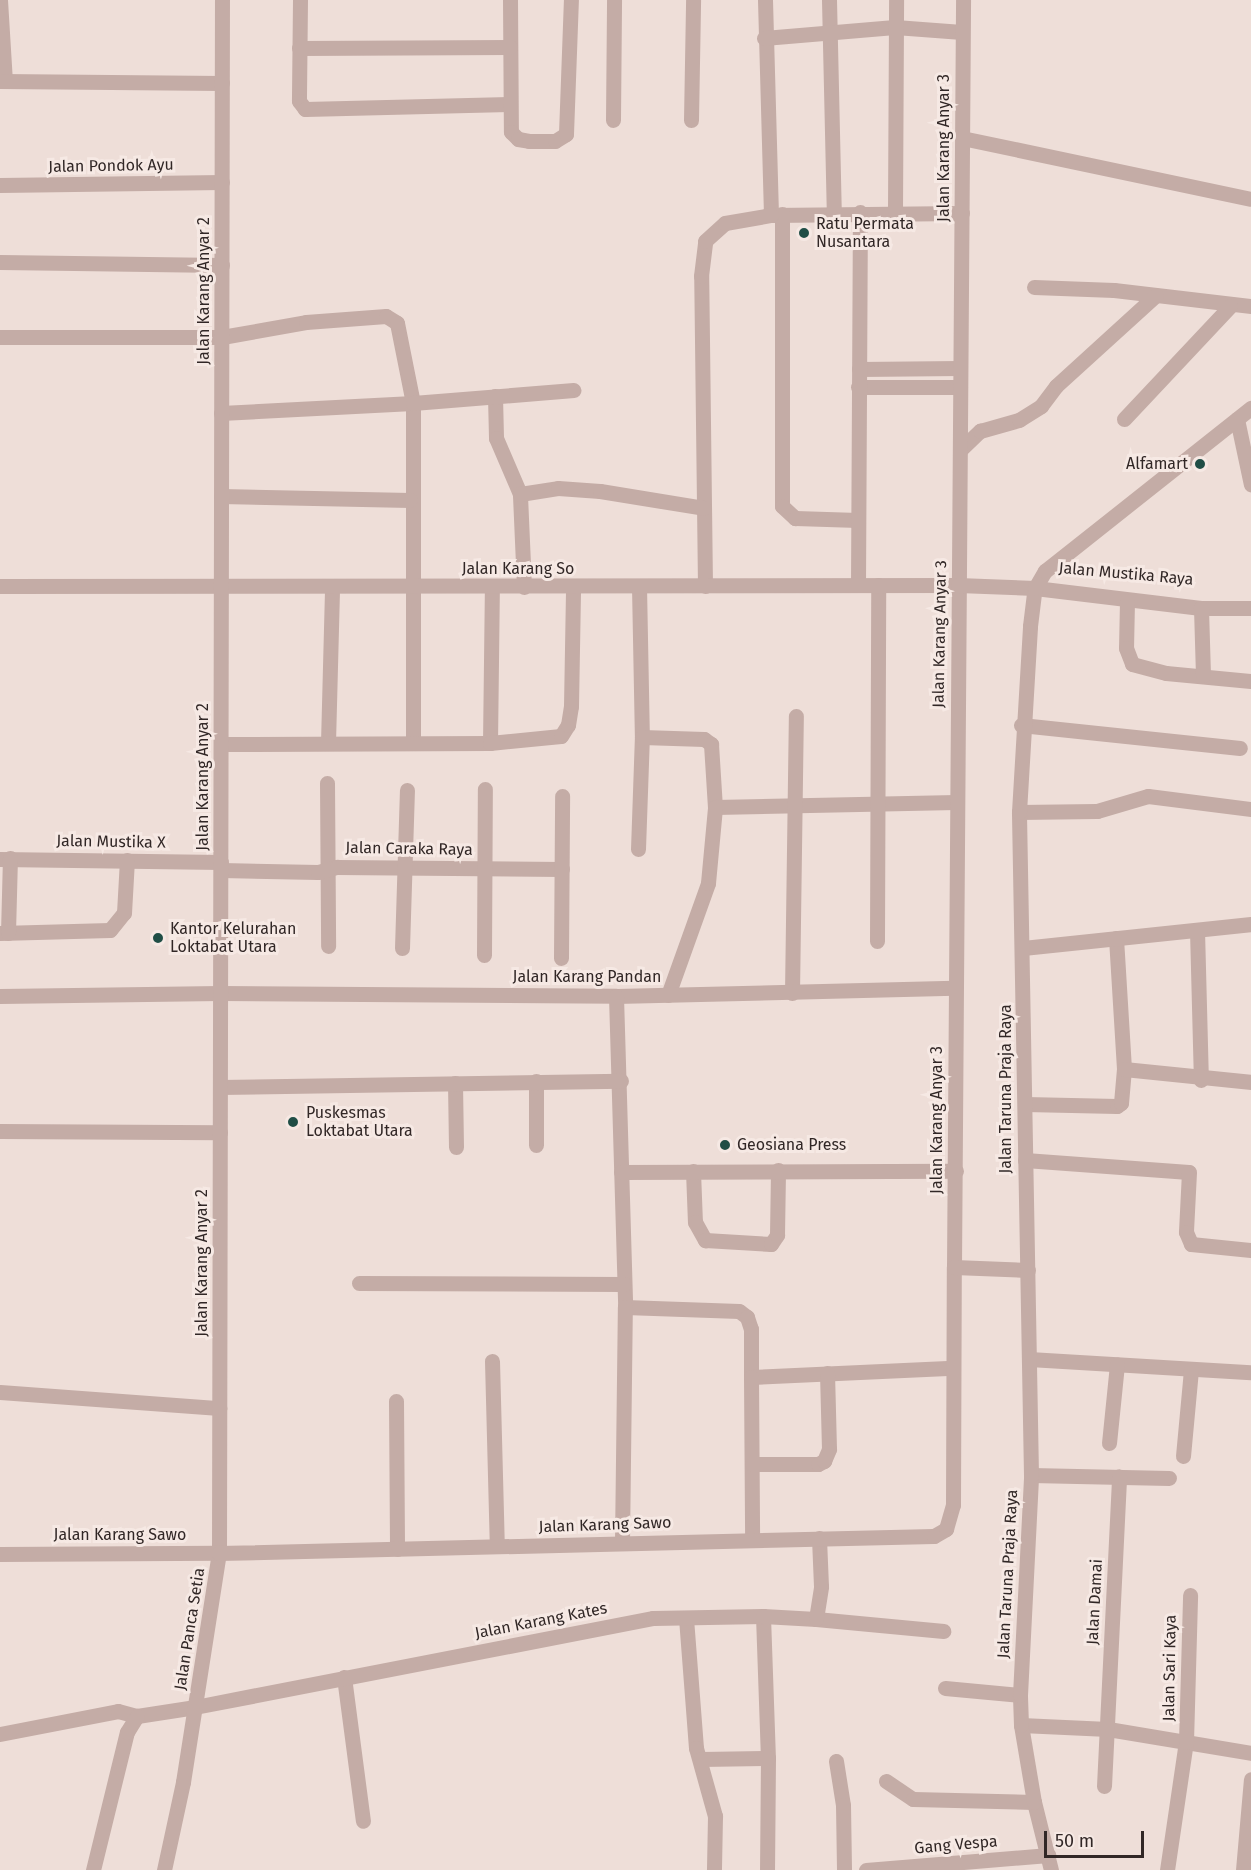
<!DOCTYPE html>
<style>
body{margin:0}
#map{position:relative;width:1251px;height:1870px;overflow:hidden;background:#eeded8;font-family:"Fira Sans",sans-serif}
div>[style]{position:absolute}
.minor>*{height:15px;margin:-7.5px;padding:0 7.5px;transform-origin:7.5px;border-radius:7.5px;background:#c4aca6}
.tertiary>*{height:15px;margin:-7.5px;padding:0 7.5px;transform-origin:7.5px;border-radius:7.5px;background:#c4aca6}
.dots>*{width:16px;height:16px;translate:-50% -50%;box-sizing:border-box;border:3px solid #f6e9e4;border-radius:50%}
span{translate:-50% -50%;white-space:nowrap;text-align:center;line-height:1.15;-webkit-text-stroke:6px #f6e9e4;paint-order:stroke}
.street-label{font-size:16px;color:#312726}
.poi-label{font-size:16px;color:#312726}
.left{translate:0 -50%;text-align:left}
.right{translate:-100% -50%;text-align:right}
.scale{position:absolute;left:1044px;top:1831px;width:100px;height:27px;box-sizing:border-box;border:3px solid #312726;border-top:0;padding-left:8px;font-size:18px;line-height:21px;white-space:nowrap;color:#312726;-webkit-text-stroke:4px #f6e9e4;paint-order:stroke}
</style>
<div id="map">
<div class="minor">
<i style="left:0;top:0;width:81px;rotate:86.5deg"></i>
<i style="left:300px;top:0;width:101px;rotate:90.6deg"></i>
<i style="left:299px;top:101px;width:10px;rotate:53deg"></i>
<i style="left:305px;top:109px;width:204px;rotate:-1.4deg"></i>
<i style="left:510px;top:0;width:132px;rotate:89.6deg"></i>
<i style="left:511px;top:132px;width:10px;rotate:45deg"></i>
<i style="left:518px;top:139px;width:11px;rotate:10deg"></i>
<i style="left:529px;top:141px;width:26px"></i>
<i style="left:555px;top:141px;width:13px;rotate:-32deg"></i>
<i style="left:566px;top:134px;width:134px;rotate:-87.9deg"></i>
<i style="left:765px;top:0;width:215px;rotate:88.4deg"></i>
<i style="left:771px;top:215px;width:191px;rotate:-0.6deg"></i>
<i style="left:829px;top:0;width:213px;rotate:88.7deg"></i>
<i style="left:764px;top:38px;width:131px;rotate:-4.8deg"></i>
<i style="left:895px;top:27px;width:67px;rotate:4.3deg"></i>
<i style="left:299px;top:48px;width:211px;rotate:-0.3deg"></i>
<i style="left:0;top:81px;width:222px;rotate:0.5deg"></i>
<i style="left:613px;top:120px;width:120px;rotate:-89.5deg"></i>
<i style="left:691px;top:120px;width:120px;rotate:-89deg"></i>
<i style="left:962px;top:138px;width:295px;rotate:11.9deg"></i>
<i style="left:0;top:185px;width:222px;rotate:-0.8deg"></i>
<i style="left:895px;top:211px;width:211px;rotate:-89.7deg"></i>
<i style="left:782px;top:214px;width:292px;rotate:90deg"></i>
<i style="left:782px;top:506px;width:18px;rotate:43deg"></i>
<i style="left:795px;top:518px;width:63px;rotate:1.8deg"></i>
<i style="left:0;top:262px;width:222px;rotate:0.8deg"></i>
<i style="left:1034px;top:287px;width:80px;rotate:2.1deg"></i>
<i style="left:1114px;top:290px;width:138px;rotate:6.7deg"></i>
<i style="left:0;top:337px;width:222px"></i>
<i style="left:222px;top:337px;width:85px;rotate:-10.1deg"></i>
<i style="left:306px;top:322px;width:80px;rotate:-4.3deg"></i>
<i style="left:386px;top:316px;width:13px;rotate:32deg"></i>
<i style="left:397px;top:323px;width:82px;rotate:78.7deg"></i>
<i style="left:413px;top:403px;width:340px;rotate:90deg"></i>
<i style="left:859px;top:369px;width:101px;rotate:-0.6deg"></i>
<i style="left:858px;top:387px;width:102px"></i>
<i style="left:495px;top:396px;width:42px;rotate:88.6deg"></i>
<i style="left:496px;top:438px;width:61px;rotate:66.8deg"></i>
<i style="left:221px;top:413px;width:192px;rotate:-3deg"></i>
<i style="left:413px;top:403px;width:161px;rotate:-4.6deg"></i>
<i style="left:1124px;top:419px;width:155px;rotate:-46.8deg"></i>
<i style="left:1237px;top:419px;width:67px;rotate:78deg"></i>
<i style="left:960px;top:450px;width:28px;rotate:-44deg"></i>
<i style="left:980px;top:431px;width:41px;rotate:-15.8deg"></i>
<i style="left:1019px;top:420px;width:26px;rotate:-32deg"></i>
<i style="left:1041px;top:406px;width:25px;rotate:-53deg"></i>
<i style="left:1056px;top:386px;width:135px;rotate:-42.3deg"></i>
<i style="left:221px;top:496px;width:189px;rotate:1.2deg"></i>
<i style="left:858px;top:585px;width:373px;rotate:-89.7deg"></i>
<i style="left:639px;top:586px;width:151px;rotate:88.9deg"></i>
<i style="left:705px;top:586px;width:310px;rotate:-90.7deg"></i>
<i style="left:701px;top:276px;width:35px;rotate:-83deg"></i>
<i style="left:705px;top:241px;width:27px;rotate:-42deg"></i>
<i style="left:725px;top:223px;width:47px;rotate:-9.9deg"></i>
<i style="left:524px;top:587px;width:93px;rotate:-92.5deg"></i>
<i style="left:520px;top:494px;width:38px;rotate:-9deg"></i>
<i style="left:558px;top:488px;width:42px;rotate:4.1deg"></i>
<i style="left:600px;top:491px;width:105px;rotate:9.3deg"></i>
<i style="left:1035px;top:588px;width:167px;rotate:6.9deg"></i>
<i style="left:1201px;top:608px;width:50px"></i>
<i style="left:1127px;top:601px;width:47px;rotate:91.2deg"></i>
<i style="left:1126px;top:648px;width:17px;rotate:69deg"></i>
<i style="left:1132px;top:664px;width:35px;rotate:15deg"></i>
<i style="left:1166px;top:673px;width:85px;rotate:5.4deg"></i>
<i style="left:1201px;top:608px;width:67px;rotate:88.3deg"></i>
<i style="left:1021px;top:725px;width:220px;rotate:6deg"></i>
<i style="left:328px;top:743px;width:156px;rotate:-88.5deg"></i>
<i style="left:490px;top:743px;width:156px;rotate:-89.3deg"></i>
<i style="left:221px;top:744px;width:269px;rotate:-0.2deg"></i>
<i style="left:490px;top:743px;width:71px;rotate:-5.6deg"></i>
<i style="left:561px;top:736px;width:13px;rotate:-58deg"></i>
<i style="left:568px;top:725px;width:19px;rotate:-81deg"></i>
<i style="left:571px;top:706px;width:119px;rotate:-89deg"></i>
<i style="left:327px;top:783px;width:163px;rotate:89.6deg"></i>
<i style="left:1019px;top:812px;width:78px;rotate:-0.7deg"></i>
<i style="left:1097px;top:811px;width:53px;rotate:-16.4deg"></i>
<i style="left:1148px;top:796px;width:104px;rotate:7.2deg"></i>
<i style="left:638px;top:849px;width:112px;rotate:-88deg"></i>
<i style="left:642px;top:737px;width:62px;rotate:1.8deg"></i>
<i style="left:704px;top:739px;width:9px;rotate:36deg"></i>
<i style="left:711px;top:744px;width:63px;rotate:86.4deg"></i>
<i style="left:715px;top:807px;width:241px;rotate:-1.2deg"></i>
<i style="left:0;top:859px;width:221px;rotate:0.8deg"></i>
<i style="left:221px;top:870px;width:97px;rotate:1.2deg"></i>
<i style="left:318px;top:872px;width:20px;rotate:-15deg"></i>
<i style="left:337px;top:867px;width:225px;rotate:0.5deg"></i>
<i style="left:1197px;top:930px;width:150px;rotate:88.5deg"></i>
<i style="left:0;top:933px;width:110px;rotate:-1.6deg"></i>
<i style="left:110px;top:930px;width:22px;rotate:-51deg"></i>
<i style="left:124px;top:913px;width:53px;rotate:-86.8deg"></i>
<i style="left:8px;top:933px;width:75px;rotate:-88.5deg"></i>
<i style="left:1116px;top:938px;width:131px;rotate:86.5deg"></i>
<i style="left:877px;top:941px;width:356px;rotate:-89.8deg"></i>
<i style="left:402px;top:948px;width:158px;rotate:-88.2deg"></i>
<i style="left:1023px;top:948px;width:229px;rotate:-6deg"></i>
<i style="left:484px;top:955px;width:166px;rotate:-89.7deg"></i>
<i style="left:561px;top:958px;width:162px;rotate:-89.6deg"></i>
<i style="left:792px;top:993px;width:277px;rotate:-89.2deg"></i>
<i style="left:668px;top:995px;width:119px;rotate:-70.3deg"></i>
<i style="left:708px;top:883px;width:76px;rotate:-84.7deg"></i>
<i style="left:0;top:996px;width:220px;rotate:-0.8deg"></i>
<i style="left:220px;top:993px;width:396px;rotate:0.4deg"></i>
<i style="left:616px;top:996px;width:338px;rotate:-1.4deg"></i>
<i style="left:616px;top:996px;width:311px;rotate:88.3deg"></i>
<i style="left:625px;top:1307px;width:114px;rotate:2deg"></i>
<i style="left:739px;top:1311px;width:10px;rotate:37deg"></i>
<i style="left:747px;top:1317px;width:13px;rotate:72deg"></i>
<i style="left:751px;top:1329px;width:48px;rotate:90deg"></i>
<i style="left:751px;top:1377px;width:202px;rotate:-2.6deg"></i>
<i style="left:536px;top:1081px;width:64px;rotate:90deg"></i>
<i style="left:455px;top:1083px;width:64px;rotate:89.1deg"></i>
<i style="left:220px;top:1087px;width:401px;rotate:-0.9deg"></i>
<i style="left:1025px;top:1104px;width:92px;rotate:1.2deg"></i>
<i style="left:1117px;top:1106px;width:5px;rotate:-37deg"></i>
<i style="left:1121px;top:1103px;width:34px;rotate:-85deg"></i>
<i style="left:1124px;top:1069px;width:128px;rotate:5.8deg"></i>
<i style="left:0;top:1131px;width:220px;rotate:0.3deg"></i>
<i style="left:1025px;top:1160px;width:164px;rotate:4.2deg"></i>
<i style="left:1189px;top:1172px;width:60px;rotate:92.9deg"></i>
<i style="left:1186px;top:1232px;width:13px;rotate:67deg"></i>
<i style="left:1191px;top:1244px;width:60px;rotate:5.7deg"></i>
<i style="left:693px;top:1171px;width:51px;rotate:87.8deg"></i>
<i style="left:695px;top:1222px;width:21px;rotate:61deg"></i>
<i style="left:705px;top:1240px;width:66px;rotate:3.5deg"></i>
<i style="left:771px;top:1244px;width:11px;rotate:-56deg"></i>
<i style="left:777px;top:1235px;width:65px;rotate:-89.1deg"></i>
<i style="left:621px;top:1172px;width:335px;rotate:-0.2deg"></i>
<i style="left:954px;top:1267px;width:1267px;rotate:-89.59deg"></i>
<i style="left:359px;top:1283px;width:265px;rotate:0.2deg"></i>
<i style="left:1029px;top:1359px;width:222px;rotate:3.4deg"></i>
<i style="left:492px;top:1361px;width:185px;rotate:88.5deg"></i>
<i style="left:751px;top:1377px;width:162px;rotate:89.6deg"></i>
<i style="left:0;top:1392px;width:220px;rotate:4.2deg"></i>
<i style="left:396px;top:1401px;width:148px;rotate:89.6deg"></i>
<i style="left:1109px;top:1443px;width:79px;rotate:-84.2deg"></i>
<i style="left:1183px;top:1456px;width:87px;rotate:-84.7deg"></i>
<i style="left:752px;top:1464px;width:66px"></i>
<i style="left:818px;top:1464px;width:7px;rotate:-27deg"></i>
<i style="left:824px;top:1461px;width:13px;rotate:-67deg"></i>
<i style="left:829px;top:1449px;width:76px;rotate:-91.5deg"></i>
<i style="left:1031px;top:1475px;width:138px;rotate:1.2deg"></i>
<i style="left:622px;top:1542px;width:235px;rotate:-89.3deg"></i>
<i style="left:763px;top:1616px;width:142px;rotate:88deg"></i>
<i style="left:768px;top:1758px;width:112px;rotate:90.5deg"></i>
<i style="left:686px;top:1618px;width:130px;rotate:85.6deg"></i>
<i style="left:696px;top:1748px;width:71px;rotate:74.4deg"></i>
<i style="left:715px;top:1816px;width:54px;rotate:91.1deg"></i>
<i style="left:816px;top:1619px;width:128px;rotate:5.4deg"></i>
<i style="left:344px;top:1677px;width:145px;rotate:82.5deg"></i>
<i style="left:945px;top:1688px;width:75px;rotate:5.3deg"></i>
<i style="left:1021px;top:1725px;width:87px;rotate:2.6deg"></i>
<i style="left:1108px;top:1729px;width:145px;rotate:9.5deg"></i>
<i style="left:0;top:1734px;width:120px;rotate:-11deg"></i>
<i style="left:118px;top:1711px;width:20px;rotate:15deg"></i>
<i style="left:137px;top:1716px;width:59px;rotate:-8.8deg"></i>
<i style="left:195px;top:1707px;width:467px;rotate:-11deg"></i>
<i style="left:653px;top:1618px;width:110px;rotate:-1deg"></i>
<i style="left:763px;top:1616px;width:53px;rotate:3.2deg"></i>
<i style="left:816px;top:1619px;width:33px;rotate:-81deg"></i>
<i style="left:821px;top:1586px;width:48px;rotate:-92.4deg"></i>
<i style="left:701px;top:1759px;width:67px;rotate:-0.9deg"></i>
<i style="left:836px;top:1761px;width:45px;rotate:81deg"></i>
<i style="left:843px;top:1805px;width:65px;rotate:89.1deg"></i>
<i style="left:886px;top:1781px;width:32px;rotate:34deg"></i>
<i style="left:913px;top:1799px;width:121px;rotate:1.4deg"></i>
<i style="left:1104px;top:1786px;width:310px;rotate:-87.2deg"></i>
<i style="left:93px;top:1870px;width:142px;rotate:-76.2deg"></i>
<i style="left:127px;top:1732px;width:19px;rotate:-58deg"></i>
<i style="left:164px;top:1870px;width:90px;rotate:-77.8deg"></i>
<i style="left:183px;top:1782px;width:232px;rotate:-81.1deg"></i>
<i style="left:866px;top:1870px;width:183px;rotate:-4.7deg"></i>
<i style="left:1167px;top:1870px;width:129px;rotate:-81.6deg"></i>
<i style="left:1186px;top:1742px;width:147px;rotate:-88.4deg"></i>
<i style="left:1243px;top:1870px;width:91px;rotate:-85deg"></i>
</div>
<div class="tertiary">
<i style="left:0;top:586px;width:958px;rotate:-0.06deg"></i>
<i style="left:958px;top:585px;width:77px;rotate:2.2deg"></i>
<i style="left:219px;top:1553px;width:1553px;rotate:-89.89deg"></i>
<i style="left:0;top:1554px;width:219px;rotate:-0.3deg"></i>
<i style="left:219px;top:1553px;width:715px;rotate:-1.36deg"></i>
<i style="left:934px;top:1536px;width:14px;rotate:-30deg"></i>
<i style="left:946px;top:1529px;width:25px;rotate:-74deg"></i>
<i style="left:953px;top:1505px;width:238px;rotate:-89.8deg"></i>
<i style="left:954px;top:1267px;width:74px;rotate:2.3deg"></i>
<i style="left:1051px;top:1870px;width:70px;rotate:-104deg"></i>
<i style="left:1034px;top:1802px;width:78px;rotate:-99.6deg"></i>
<i style="left:1021px;top:1725px;width:30px;rotate:-92deg"></i>
<i style="left:1020px;top:1695px;width:220px;rotate:-87.1deg"></i>
<i style="left:1031px;top:1475px;width:663px;rotate:-91.04deg"></i>
<i style="left:1019px;top:812px;width:186px;rotate:-86.6deg"></i>
<i style="left:1030px;top:626px;width:38px;rotate:-83deg"></i>
<i style="left:1035px;top:588px;width:20px;rotate:-60deg"></i>
<i style="left:1045px;top:571px;width:263px;rotate:-38.4deg"></i>
</div>
<div class="dots">
<i style="left:804px;top:233px;background:#204e46"></i>
<i style="left:1200px;top:464px;background:#204e46"></i>
<i style="left:158px;top:938px;background:#204e46"></i>
<i style="left:293px;top:1122px;background:#204e46"></i>
<i style="left:725px;top:1145px;background:#204e46"></i>
</div>
<div class="street-label">
<span style="left:944px;top:148px;rotate:-90deg">Jalan Karang Anyar 3</span>
<span style="left:111px;top:166px;rotate:-1deg">Jalan Pondok Ayu</span>
<span style="left:204px;top:291px;rotate:-90deg">Jalan Karang Anyar 2</span>
<span style="left:518px;top:569px">Jalan Karang So</span>
<span style="left:1126px;top:574px;rotate:5deg">Jalan Mustika Raya</span>
<span style="left:940px;top:634px;rotate:-89deg">Jalan Karang Anyar 3</span>
<span style="left:203px;top:777px;rotate:-90deg">Jalan Karang Anyar 2</span>
<span style="left:111px;top:842px;rotate:1deg">Jalan Mustika X</span>
<span style="left:409px;top:849px;rotate:1deg">Jalan Caraka Raya</span>
<span style="left:587px;top:977px">Jalan Karang Pandan</span>
<span style="left:1006px;top:1089px;rotate:-90deg">Jalan Taruna Praja Raya</span>
<span style="left:937px;top:1120px;rotate:-90deg">Jalan Karang Anyar 3</span>
<span style="left:202px;top:1263px;rotate:-90deg">Jalan Karang Anyar 2</span>
<span style="left:605px;top:1525px;rotate:-2deg">Jalan Karang Sawo</span>
<span style="left:120px;top:1535px">Jalan Karang Sawo</span>
<span style="left:1008px;top:1574px;rotate:-87deg">Jalan Taruna Praja Raya</span>
<span style="left:1095px;top:1602px;rotate:-87deg">Jalan Damai</span>
<span style="left:541px;top:1621px;rotate:-11deg">Jalan Karang Kates</span>
<span style="left:190px;top:1629px;rotate:-81deg">Jalan Panca Setia</span>
<span style="left:1170px;top:1668px;rotate:-89deg">Jalan Sari Kaya</span>
<span style="left:956px;top:1845px;rotate:-5deg">Gang Vespa</span>
</div>
<div class="poi-label">
<span class="left" style="left:816px;top:233px">Ratu Permata<br>Nusantara</span>
<span class="right" style="left:1188px;top:464px">Alfamart</span>
<span class="left" style="left:170px;top:938px">Kantor Kelurahan<br>Loktabat Utara</span>
<span class="left" style="left:306px;top:1122px">Puskesmas<br>Loktabat Utara</span>
<span class="left" style="left:737px;top:1145px">Geosiana Press</span>
</div>
<div class="scale">50 m</div>
</div>
